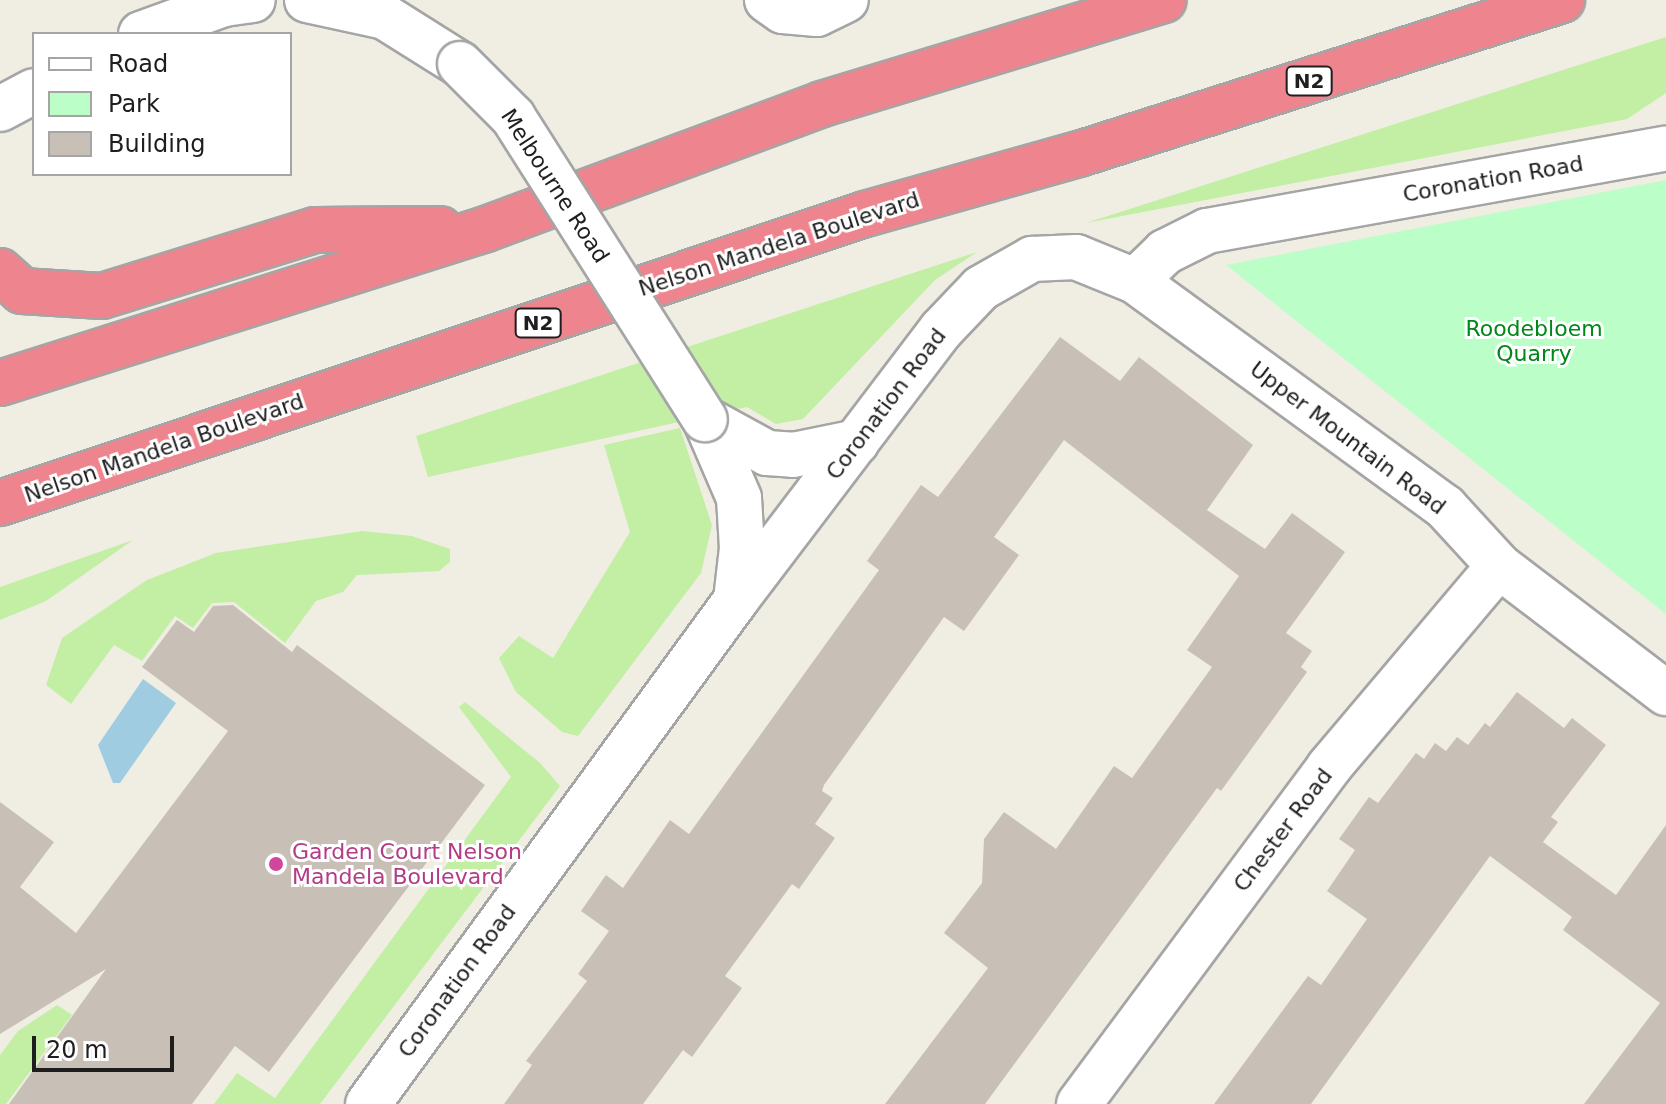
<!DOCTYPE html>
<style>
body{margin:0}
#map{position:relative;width:1666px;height:1104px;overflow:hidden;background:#f0ede3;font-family:"DejaVu Sans",sans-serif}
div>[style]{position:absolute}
.grass>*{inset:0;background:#c2efa4}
.park>*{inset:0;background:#bcfec8}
.water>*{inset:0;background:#a0cce2}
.building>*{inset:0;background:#c8c0b6}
.roads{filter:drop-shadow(2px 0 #a5a5a5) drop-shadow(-2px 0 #a5a5a5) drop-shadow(0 2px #a5a5a5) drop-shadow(0 -2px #a5a5a5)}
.minor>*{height:44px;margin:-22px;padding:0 22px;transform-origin:22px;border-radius:22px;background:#fff}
.highway>*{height:44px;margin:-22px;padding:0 22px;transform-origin:22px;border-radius:22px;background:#ee848d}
.bridges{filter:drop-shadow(2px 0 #a5a5a5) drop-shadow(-2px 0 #a5a5a5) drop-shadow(0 2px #a5a5a5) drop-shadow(0 -2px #a5a5a5)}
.minor-bridge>*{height:44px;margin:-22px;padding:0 22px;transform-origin:22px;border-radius:22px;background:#fff}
.dots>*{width:22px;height:22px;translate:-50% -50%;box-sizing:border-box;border:4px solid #fff;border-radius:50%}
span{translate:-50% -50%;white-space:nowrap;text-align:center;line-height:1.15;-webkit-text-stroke:6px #fff;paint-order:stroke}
.shield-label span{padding:2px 6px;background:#fff;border:2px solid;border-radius:6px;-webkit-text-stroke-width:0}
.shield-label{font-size:20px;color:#1e1e1e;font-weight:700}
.street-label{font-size:22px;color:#1e1e1e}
.park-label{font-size:22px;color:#02871a}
.hotel-label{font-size:22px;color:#b23c85}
.left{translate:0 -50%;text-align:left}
.legend{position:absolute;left:32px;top:32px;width:260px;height:144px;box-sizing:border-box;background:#fff;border:2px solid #a5a5a5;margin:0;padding:10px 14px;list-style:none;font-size:24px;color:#1e1e1e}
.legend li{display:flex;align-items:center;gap:16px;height:40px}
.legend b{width:40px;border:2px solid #a5a5a5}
.scale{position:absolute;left:32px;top:1036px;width:142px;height:36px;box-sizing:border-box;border:4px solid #1e1e1e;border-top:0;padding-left:10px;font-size:24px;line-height:28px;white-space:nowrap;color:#1e1e1e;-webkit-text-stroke:6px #fff;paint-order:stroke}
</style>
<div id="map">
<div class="grass">
<i style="clip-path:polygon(1666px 37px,1666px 93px,1627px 119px,1086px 223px)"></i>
<i style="clip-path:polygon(977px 252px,935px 280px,803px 419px,776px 424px,747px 407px,428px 477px,416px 436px)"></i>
<i style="clip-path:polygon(680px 428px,712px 525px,701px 573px,578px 736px,562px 732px,516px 692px,499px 658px,519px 636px,553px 658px,630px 532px,604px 445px)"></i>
<i style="clip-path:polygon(362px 531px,412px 536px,450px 549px,450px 562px,439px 571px,357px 575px,343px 592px,316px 601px,285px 643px,234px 602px,212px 603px,193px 628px,175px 616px,142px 661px,114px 645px,71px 704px,46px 685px,62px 638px,147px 580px,216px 553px)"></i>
<i style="clip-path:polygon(133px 540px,46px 601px,0 620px,0 587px)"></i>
<i style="clip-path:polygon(465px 702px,540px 763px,560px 786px,320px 1104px,214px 1104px,237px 1073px,275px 1098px,511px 777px,459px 707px)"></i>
<i style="clip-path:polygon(57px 1005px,72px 1015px,6px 1104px,0 1104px,0 1055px,18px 1031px)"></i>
</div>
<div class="park">
<i style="clip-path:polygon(1666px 180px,1666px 614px,1226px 265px)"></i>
</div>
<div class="water">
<i style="clip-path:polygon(143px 679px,176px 703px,120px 783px,113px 783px,98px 745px)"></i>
</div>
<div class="building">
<i style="clip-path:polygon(1060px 337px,1120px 381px,1139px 357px,1253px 445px,1207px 510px,1265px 549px,1292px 513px,1345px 552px,1286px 633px,1312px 651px,1301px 667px,1307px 672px,1221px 791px,1217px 788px,985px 1104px,885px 1104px,988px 968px,944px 933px,982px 883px,984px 839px,1004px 812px,1056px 849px,1114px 766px,1132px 778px,1212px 667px,1187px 650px,1239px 576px,1064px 440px,994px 537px,1019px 555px,964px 631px,944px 617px,824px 785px,822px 791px,833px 798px,815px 824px,835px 838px,799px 889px,792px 884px,725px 976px,742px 988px,692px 1057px,683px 1050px,643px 1104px,504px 1104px,532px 1065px,526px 1061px,587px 981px,578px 974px,609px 931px,581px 911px,606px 875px,623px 888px,670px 820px,689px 834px,879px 570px,867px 561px,921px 485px,938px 497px)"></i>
<i style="clip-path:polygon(233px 605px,292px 652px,297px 645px,485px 785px,269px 1072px,235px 1046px,192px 1104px,9px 1104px,106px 969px,0 1034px,0 802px,54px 842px,20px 887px,76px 933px,228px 731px,142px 667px,177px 620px,194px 632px,213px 606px)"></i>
<i style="clip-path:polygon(1517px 692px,1564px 728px,1572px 718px,1606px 745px,1551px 817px,1558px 822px,1543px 842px,1616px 895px,1666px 825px,1666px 1104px,1584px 1104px,1660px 1003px,1563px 930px,1572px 917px,1490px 856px,1311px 1104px,1214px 1104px,1308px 976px,1321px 985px,1367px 919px,1327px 891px,1355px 850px,1339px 839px,1369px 797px,1378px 803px,1416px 753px,1424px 759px,1435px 743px,1446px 751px,1457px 737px,1468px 745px,1485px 723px,1490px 727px)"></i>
</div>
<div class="roads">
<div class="minor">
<i style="left:307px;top:0;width:80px;rotate:12.3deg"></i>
<i style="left:385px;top:17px;width:89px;rotate:32.1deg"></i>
<i style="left:767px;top:0;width:19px;rotate:35deg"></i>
<i style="left:783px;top:11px;width:34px;rotate:5deg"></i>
<i style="left:817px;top:14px;width:32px;rotate:-26deg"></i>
<i style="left:141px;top:34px;width:88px;rotate:-19.9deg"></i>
<i style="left:224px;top:4px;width:29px;rotate:-8deg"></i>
<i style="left:0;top:109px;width:38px;rotate:-28deg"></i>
<i style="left:1135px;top:281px;width:42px;rotate:-44deg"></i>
<i style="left:1165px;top:252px;width:47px;rotate:-26.6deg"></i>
<i style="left:1207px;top:231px;width:466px;rotate:-10.2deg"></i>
<i style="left:705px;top:419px;width:86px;rotate:66.7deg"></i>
<i style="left:739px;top:498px;width:50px;rotate:86.6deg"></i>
<i style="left:742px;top:548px;width:52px;rotate:96.6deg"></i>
<i style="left:705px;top:419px;width:71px;rotate:28.7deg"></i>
<i style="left:767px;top:453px;width:26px;rotate:4deg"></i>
<i style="left:793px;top:455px;width:65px;rotate:-11.5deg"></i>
<i style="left:368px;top:1104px;width:624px;rotate:-53.86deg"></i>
<i style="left:736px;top:600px;width:339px;rotate:-52.8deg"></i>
<i style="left:941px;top:330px;width:58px;rotate:-46.4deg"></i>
<i style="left:981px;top:288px;width:59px;rotate:-29.6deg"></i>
<i style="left:1032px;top:259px;width:44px;rotate:-2.6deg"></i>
<i style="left:1076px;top:257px;width:64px;rotate:22.1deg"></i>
<i style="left:1135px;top:281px;width:384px;rotate:36.1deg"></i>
<i style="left:1445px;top:507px;width:80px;rotate:47.5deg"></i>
<i style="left:1499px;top:566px;width:210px;rotate:37.3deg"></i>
<i style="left:1079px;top:1104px;width:420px;rotate:-53.4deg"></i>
<i style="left:1329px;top:767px;width:263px;rotate:-49.8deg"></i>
</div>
<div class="highway">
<i style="left:0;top:271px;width:30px;rotate:42deg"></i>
<i style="left:22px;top:291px;width:80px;rotate:3.6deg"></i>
<i style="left:102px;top:296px;width:223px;rotate:-17.2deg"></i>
<i style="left:315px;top:230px;width:125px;rotate:-0.5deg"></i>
<i style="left:0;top:383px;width:510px;rotate:-17.58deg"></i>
<i style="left:486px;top:229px;width:358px;rotate:-20.4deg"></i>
<i style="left:822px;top:104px;width:357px;rotate:-16.9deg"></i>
<i style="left:0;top:503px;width:912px;rotate:-18.47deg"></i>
<i style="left:865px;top:214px;width:222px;rotate:-15.7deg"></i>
<i style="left:1079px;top:154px;width:507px;rotate:-17.68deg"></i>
</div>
</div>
<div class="bridges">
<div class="minor-bridge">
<i style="left:460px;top:64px;width:75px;rotate:45deg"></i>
<i style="left:513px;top:117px;width:358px;rotate:57.6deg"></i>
</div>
</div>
<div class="dots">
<i style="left:276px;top:864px;background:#d1479c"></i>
</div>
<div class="shield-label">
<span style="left:1309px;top:81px">N2</span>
<span style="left:538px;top:323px">N2</span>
</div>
<div class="street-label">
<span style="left:1493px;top:179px;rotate:-10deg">Coronation Road</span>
<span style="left:555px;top:186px;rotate:57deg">Melbourne Road</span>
<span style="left:779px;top:244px;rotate:-18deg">Nelson Mandela Boulevard</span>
<span style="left:886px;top:404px;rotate:-53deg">Coronation Road</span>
<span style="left:1348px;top:438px;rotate:37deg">Upper Mountain Road</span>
<span style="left:164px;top:448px;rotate:-19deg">Nelson Mandela Boulevard</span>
<span style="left:1283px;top:830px;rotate:-53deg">Chester Road</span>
<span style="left:457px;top:981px;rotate:-54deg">Coronation Road</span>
</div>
<div class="park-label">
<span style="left:1534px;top:341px">Roodebloem<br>Quarry</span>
</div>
<div class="hotel-label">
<span class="left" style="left:292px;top:864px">Garden Court Nelson<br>Mandela Boulevard</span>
</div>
<ul class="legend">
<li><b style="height:10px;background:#fff"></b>Road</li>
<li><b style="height:22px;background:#bcfec8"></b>Park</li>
<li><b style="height:22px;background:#c8c0b6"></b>Building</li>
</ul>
<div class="scale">20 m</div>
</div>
